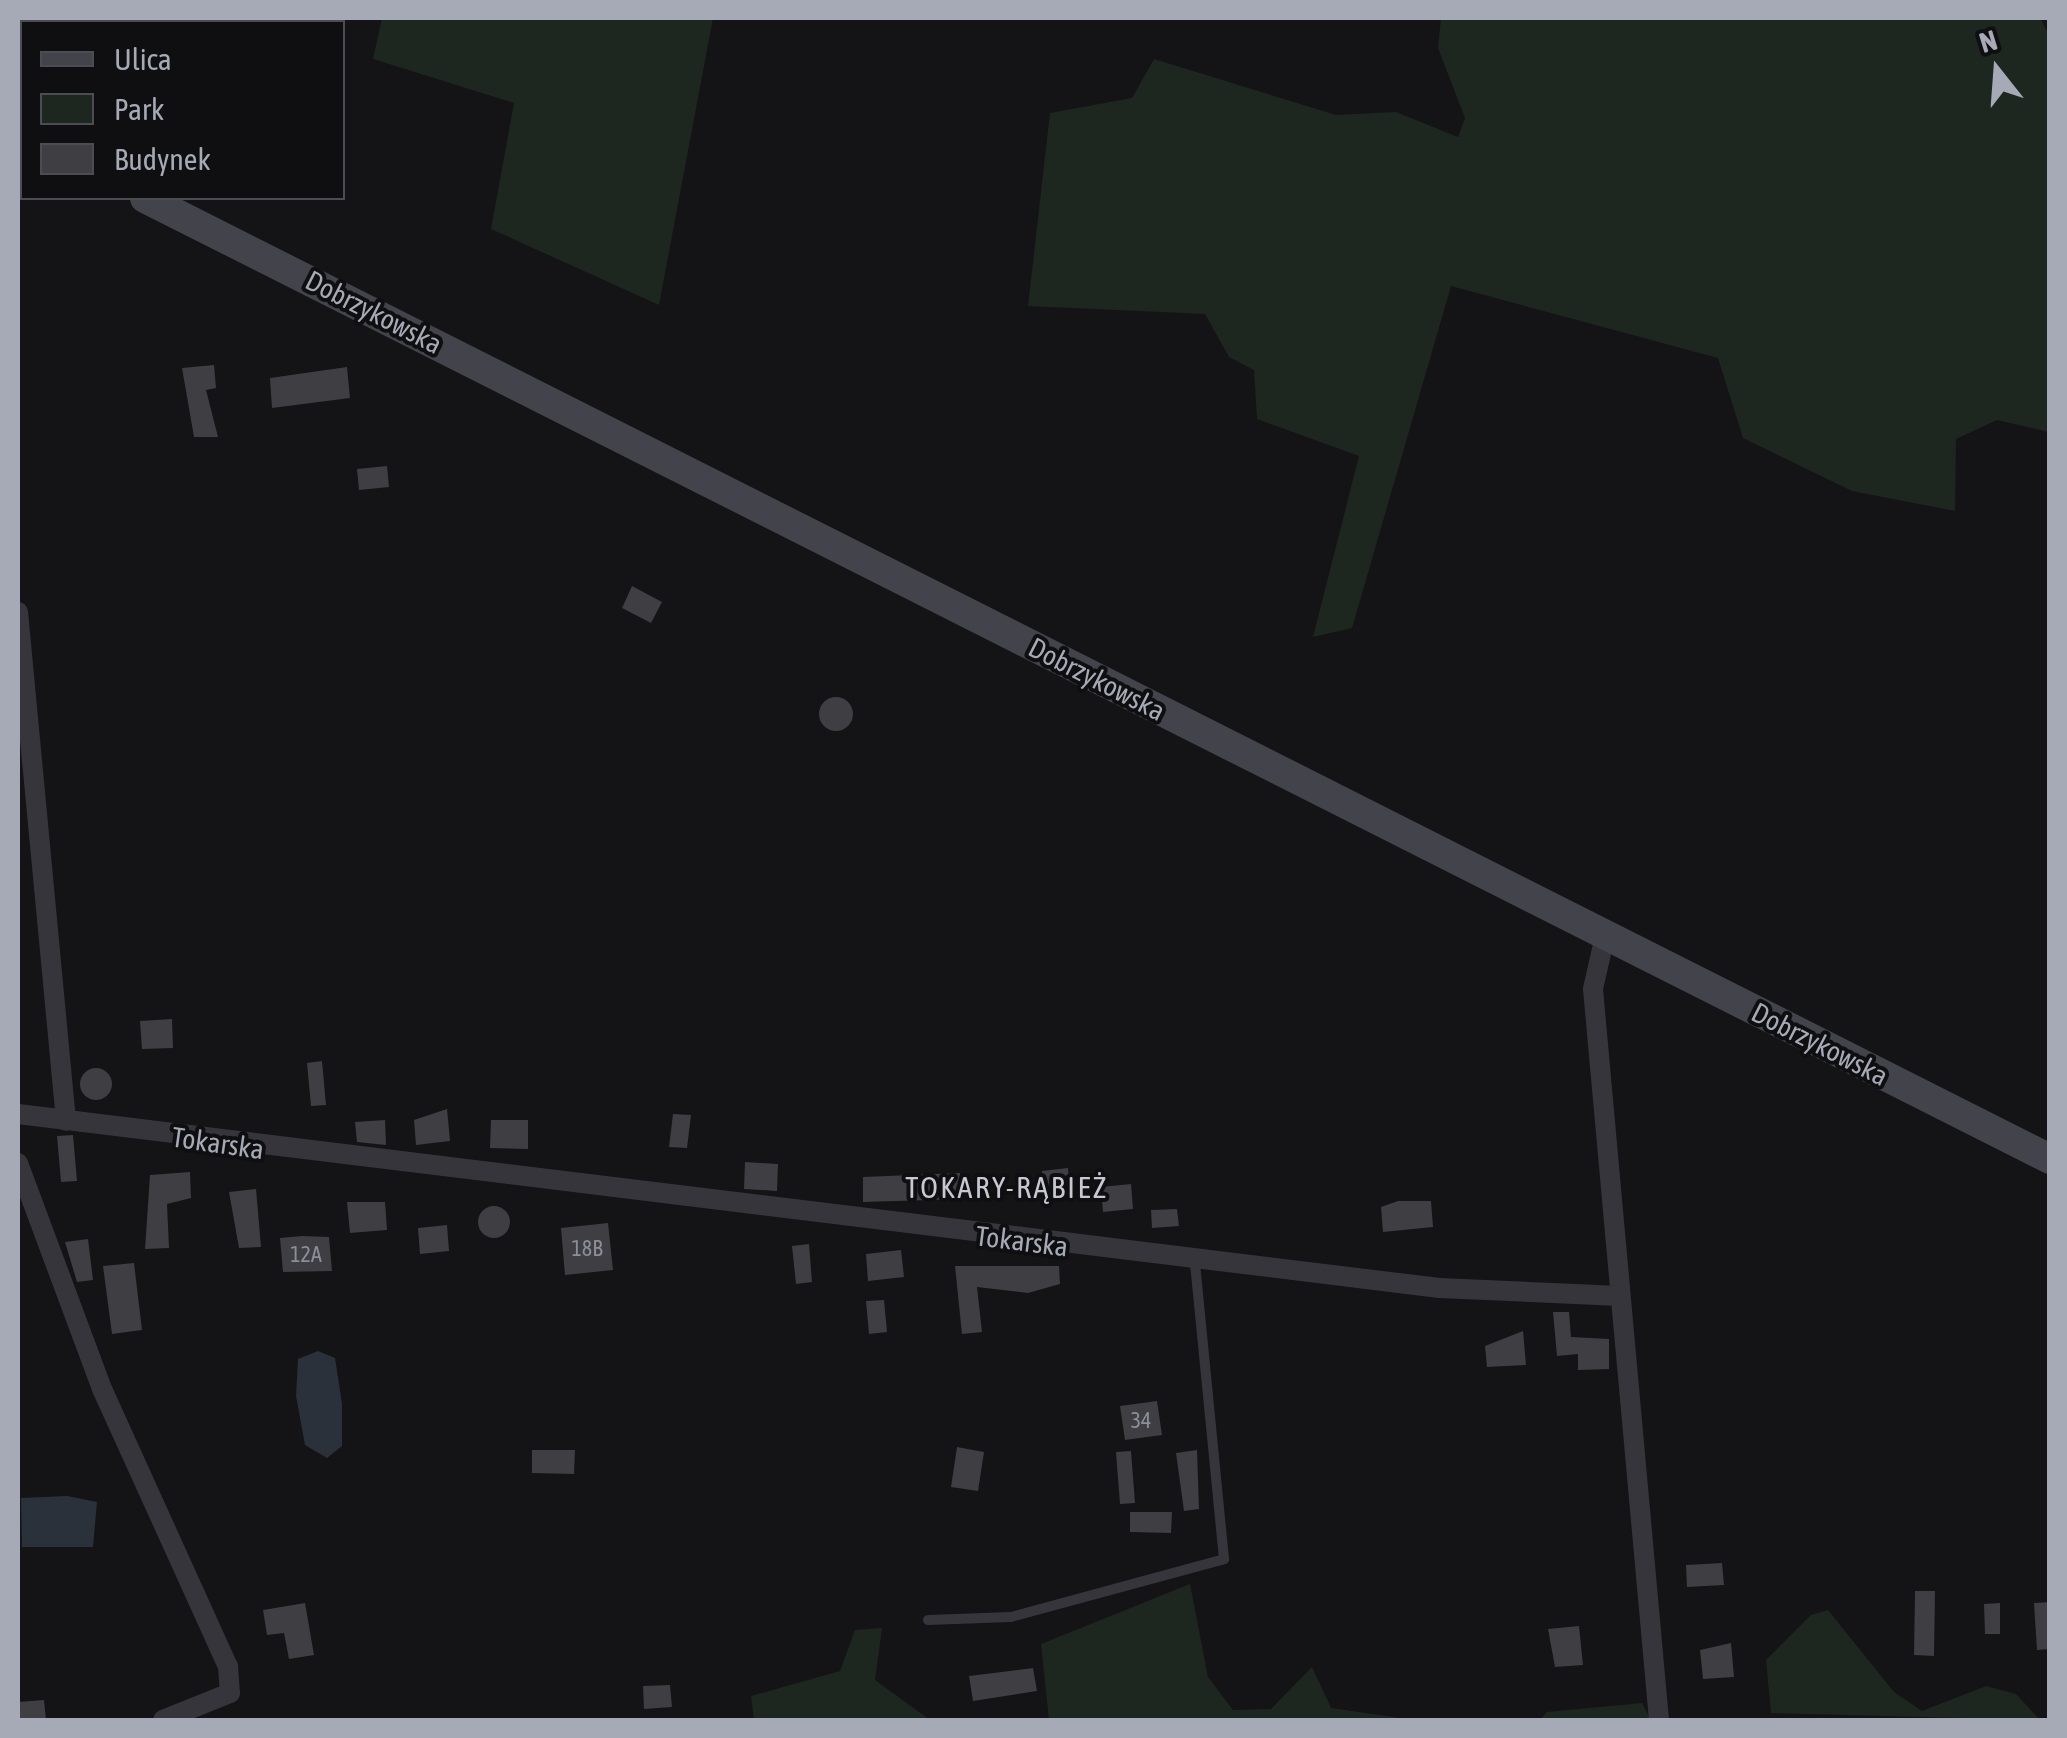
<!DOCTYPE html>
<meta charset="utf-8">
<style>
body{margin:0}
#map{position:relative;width:2067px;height:1738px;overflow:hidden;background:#141416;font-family:"Asap Condensed",sans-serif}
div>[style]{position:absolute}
.green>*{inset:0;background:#1e2620}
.water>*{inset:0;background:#2a313a}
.building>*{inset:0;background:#3e3e43}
.round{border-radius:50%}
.lane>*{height:10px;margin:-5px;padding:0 5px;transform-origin:5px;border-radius:5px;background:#35353b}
.street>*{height:20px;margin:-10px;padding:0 10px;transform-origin:10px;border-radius:10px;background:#35353b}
.secondary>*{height:30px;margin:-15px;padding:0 15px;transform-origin:15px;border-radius:15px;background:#43444b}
span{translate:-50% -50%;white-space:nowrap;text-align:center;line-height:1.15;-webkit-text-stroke:8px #0f0f11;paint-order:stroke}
.number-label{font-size:22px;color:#8c8e99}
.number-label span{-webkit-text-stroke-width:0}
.street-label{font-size:28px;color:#a6a9b6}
.neighbourhood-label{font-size:30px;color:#c7c8d2;letter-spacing:2.5px}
.frame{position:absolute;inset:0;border:20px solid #a6a9b6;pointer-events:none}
.legend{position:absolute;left:20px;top:20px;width:325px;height:180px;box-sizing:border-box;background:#0f0f11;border:2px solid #4b4d53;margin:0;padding:12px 18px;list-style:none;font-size:30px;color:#a6a9b6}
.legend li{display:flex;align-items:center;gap:20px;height:50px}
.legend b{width:50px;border:2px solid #4b4d53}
.north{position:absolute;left:1947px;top:20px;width:100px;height:100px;-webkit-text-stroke:8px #0f0f11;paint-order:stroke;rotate:343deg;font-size:28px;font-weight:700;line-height:40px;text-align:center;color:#a6a9b6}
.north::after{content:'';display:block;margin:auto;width:35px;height:45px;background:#a6a9b6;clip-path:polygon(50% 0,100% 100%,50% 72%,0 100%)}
</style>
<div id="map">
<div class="green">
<i style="clip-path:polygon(382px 18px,713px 18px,659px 305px,491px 229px,514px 103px,373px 59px)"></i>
<i style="clip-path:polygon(1441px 18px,2040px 18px,2050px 37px,2049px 432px,1997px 420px,1956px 439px,1955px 511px,1852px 491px,1743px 438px,1718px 358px,1451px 286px,1352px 628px,1313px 637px,1359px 456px,1257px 419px,1254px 370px,1229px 357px,1205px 314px,1028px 306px,1050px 113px,1132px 98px,1154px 59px,1336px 115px,1396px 112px,1458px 137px,1465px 118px,1438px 48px)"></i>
<i style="clip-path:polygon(1190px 1584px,1208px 1677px,1233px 1710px,1271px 1709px,1312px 1667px,1331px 1708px,1414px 1720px,1049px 1720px,1041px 1644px)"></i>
<i style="clip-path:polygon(1828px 1610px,1894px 1692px,1922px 1711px,1986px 1686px,2016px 1694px,2040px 1720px,1771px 1713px,1766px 1660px,1811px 1615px)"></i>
<i style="clip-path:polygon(882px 1628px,875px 1680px,930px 1720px,754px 1720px,751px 1696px,840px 1671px,855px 1630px)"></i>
<i style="clip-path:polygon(1642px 1703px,1651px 1720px,1540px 1720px,1547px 1712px)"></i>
</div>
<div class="water">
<i style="clip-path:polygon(318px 1351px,335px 1358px,342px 1404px,342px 1446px,327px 1458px,305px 1445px,296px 1396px,298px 1359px)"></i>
<i style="clip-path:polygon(67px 1496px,97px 1502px,93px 1547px,22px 1547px,21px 1498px)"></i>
</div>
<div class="building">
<i style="clip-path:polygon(214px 365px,216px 388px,206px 390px,218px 437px,194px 437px,182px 368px)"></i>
<i style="clip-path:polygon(347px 367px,350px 398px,272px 408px,270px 378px)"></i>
<i style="clip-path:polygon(387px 466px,389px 487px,359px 490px,357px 469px)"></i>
<i style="clip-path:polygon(632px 586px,662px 602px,651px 623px,622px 608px)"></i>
<i class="round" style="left:819px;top:697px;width:34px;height:34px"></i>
<i style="clip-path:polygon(172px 1019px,173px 1048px,142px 1049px,140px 1021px)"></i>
<i style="clip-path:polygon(322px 1061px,326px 1105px,311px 1106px,307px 1063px)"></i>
<i class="round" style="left:80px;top:1068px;width:32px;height:32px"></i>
<i style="clip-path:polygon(447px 1109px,450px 1141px,416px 1145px,414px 1120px)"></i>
<i style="clip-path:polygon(673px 1114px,691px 1115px,687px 1148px,669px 1147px)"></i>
<i style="clip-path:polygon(385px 1120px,386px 1145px,357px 1142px,355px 1122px)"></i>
<i style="clip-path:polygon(491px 1120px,528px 1120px,528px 1149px,490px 1148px)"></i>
<i style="clip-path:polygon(73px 1135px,77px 1181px,61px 1182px,57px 1136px)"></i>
<i style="clip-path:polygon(745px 1162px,778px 1164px,777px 1191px,744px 1189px)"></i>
<i style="clip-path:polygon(1068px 1168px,1070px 1194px,1044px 1196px,1042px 1171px)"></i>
<i style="clip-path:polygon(190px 1172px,191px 1198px,167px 1204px,169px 1248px,145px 1249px,150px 1175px)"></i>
<i style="clip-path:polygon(960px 1173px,962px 1199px,863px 1202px,863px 1177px)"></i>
<i style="clip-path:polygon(1131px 1184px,1133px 1209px,1103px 1212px,1101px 1187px)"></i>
<i style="clip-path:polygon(256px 1189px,261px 1247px,239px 1248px,229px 1192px)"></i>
<i style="clip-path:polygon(1398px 1201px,1431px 1201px,1433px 1227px,1383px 1232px,1381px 1207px)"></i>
<i style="clip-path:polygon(347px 1202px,385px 1202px,387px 1230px,350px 1233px)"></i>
<i class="round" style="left:478px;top:1206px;width:32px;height:32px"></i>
<i style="clip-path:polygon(1177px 1209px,1179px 1226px,1152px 1228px,1151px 1210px)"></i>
<i style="clip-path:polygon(608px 1223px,613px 1270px,565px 1275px,561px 1228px)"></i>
<i style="clip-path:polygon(447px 1225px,449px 1251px,420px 1254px,418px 1228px)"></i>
<i style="clip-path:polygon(302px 1236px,329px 1237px,332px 1271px,283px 1272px,280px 1238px)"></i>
<i style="clip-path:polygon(88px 1239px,93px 1280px,77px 1282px,65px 1242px)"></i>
<i style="clip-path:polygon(809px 1244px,812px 1282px,796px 1284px,792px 1246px)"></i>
<i style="clip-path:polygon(901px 1250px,904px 1277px,868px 1281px,866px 1254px)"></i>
<i style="clip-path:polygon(134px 1263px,142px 1330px,112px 1334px,103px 1266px)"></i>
<i style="clip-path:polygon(955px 1266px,1059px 1266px,1060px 1284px,1028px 1293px,977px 1287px,982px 1332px,962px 1334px)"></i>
<i style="clip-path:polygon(884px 1300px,887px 1332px,869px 1334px,866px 1301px)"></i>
<i style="clip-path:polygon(1553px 1312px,1569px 1312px,1571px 1337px,1609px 1339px,1609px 1369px,1578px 1370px,1578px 1354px,1557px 1356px)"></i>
<i style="clip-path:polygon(1523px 1331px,1526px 1365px,1487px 1367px,1485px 1346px)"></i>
<i style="clip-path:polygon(1157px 1401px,1162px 1435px,1125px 1440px,1120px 1406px)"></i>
<i style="clip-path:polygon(957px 1447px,984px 1452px,978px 1491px,951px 1487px)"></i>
<i style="clip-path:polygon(532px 1450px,575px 1450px,574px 1474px,532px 1473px)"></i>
<i style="clip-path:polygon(1197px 1450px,1199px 1509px,1184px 1511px,1176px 1453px)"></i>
<i style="clip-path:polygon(1131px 1451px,1135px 1503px,1120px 1504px,1116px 1452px)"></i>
<i style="clip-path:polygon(1130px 1512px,1172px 1512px,1171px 1533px,1130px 1532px)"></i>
<i style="clip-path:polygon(1722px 1563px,1724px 1585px,1687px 1587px,1686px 1565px)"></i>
<i style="clip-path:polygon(1915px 1591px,1935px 1591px,1934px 1656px,1914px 1655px)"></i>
<i style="clip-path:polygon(2050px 1602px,2050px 1649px,2037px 1650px,2034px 1603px)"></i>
<i style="clip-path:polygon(305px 1603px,314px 1655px,289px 1659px,284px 1633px,267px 1635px,263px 1610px)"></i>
<i style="clip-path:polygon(2000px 1603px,2000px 1634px,1985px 1634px,1984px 1604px)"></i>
<i style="clip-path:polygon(1579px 1626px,1583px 1665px,1555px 1667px,1548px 1629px)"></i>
<i style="clip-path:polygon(1731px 1643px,1734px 1677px,1703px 1679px,1700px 1650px)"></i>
<i style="clip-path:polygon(1033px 1668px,1037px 1691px,973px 1701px,969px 1676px)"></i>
<i style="clip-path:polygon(670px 1685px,672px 1707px,644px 1709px,643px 1686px)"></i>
<i style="clip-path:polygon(44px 1700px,46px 1720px,18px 1720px,18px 1702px)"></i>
</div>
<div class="lane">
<i style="left:928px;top:1620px;width:83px;rotate:-2.1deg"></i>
<i style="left:1011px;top:1617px;width:221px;rotate:-15.2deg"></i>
<i style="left:1224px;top:1559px;width:299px;rotate:-95.6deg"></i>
</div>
<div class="street">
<i style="left:18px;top:612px;width:511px;rotate:84.61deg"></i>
<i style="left:1605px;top:936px;width:54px;rotate:102.8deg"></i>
<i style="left:1593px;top:989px;width:734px;rotate:84.84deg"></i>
<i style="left:18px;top:1114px;width:1432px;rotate:6.98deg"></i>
<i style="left:1439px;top:1288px;width:181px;rotate:2.5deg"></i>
<i style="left:18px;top:1163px;width:243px;rotate:69.6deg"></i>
<i style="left:103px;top:1391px;width:302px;rotate:65.6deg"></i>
<i style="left:228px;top:1666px;width:27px;rotate:86deg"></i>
<i style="left:230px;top:1693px;width:72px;rotate:158.1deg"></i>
</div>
<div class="secondary">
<i style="left:18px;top:135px;width:4px;rotate:27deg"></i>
<i style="left:145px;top:198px;width:2134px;rotate:26.77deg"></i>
</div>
<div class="number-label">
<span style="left:587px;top:1249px">18B</span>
<span style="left:306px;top:1255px">12A</span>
<span style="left:1141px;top:1421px">34</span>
</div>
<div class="street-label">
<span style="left:374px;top:312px;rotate:27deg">Dobrzykowska</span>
<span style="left:1097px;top:679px;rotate:27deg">Dobrzykowska</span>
<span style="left:1820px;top:1044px;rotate:27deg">Dobrzykowska</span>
<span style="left:218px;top:1143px;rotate:8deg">Tokarska</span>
<span style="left:1022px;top:1241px;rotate:7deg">Tokarska</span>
</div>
<div class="neighbourhood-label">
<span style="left:1007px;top:1187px">TOKARY-RĄBIEŻ</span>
</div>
<div class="frame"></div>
<ul class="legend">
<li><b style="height:12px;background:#43444b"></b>Ulica</li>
<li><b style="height:28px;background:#1e2620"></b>Park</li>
<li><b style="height:28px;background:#3e3e43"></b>Budynek</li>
</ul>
<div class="north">N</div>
</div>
